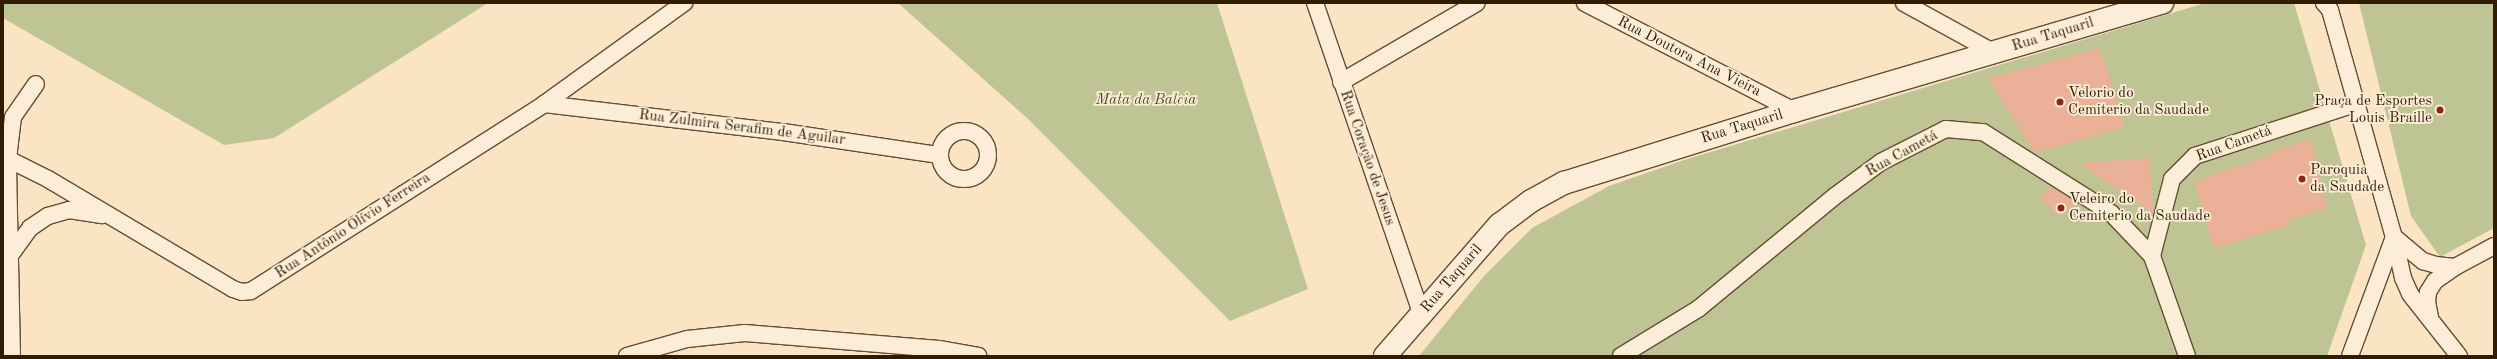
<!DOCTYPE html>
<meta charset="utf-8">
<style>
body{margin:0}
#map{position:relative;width:2497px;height:359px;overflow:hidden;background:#fbe4c3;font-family:"Old Standard TT",serif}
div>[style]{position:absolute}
.green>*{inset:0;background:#bec494}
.building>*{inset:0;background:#eab098}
.roads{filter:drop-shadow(1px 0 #644e32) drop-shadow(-1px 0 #644e32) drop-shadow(0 1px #644e32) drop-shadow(0 -1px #644e32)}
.street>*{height:16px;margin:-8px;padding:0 8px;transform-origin:8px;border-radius:8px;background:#fcedd8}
.street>.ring{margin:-8px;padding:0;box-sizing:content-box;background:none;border:16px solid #fcedd8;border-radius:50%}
.secondary>*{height:22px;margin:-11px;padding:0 11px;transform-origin:11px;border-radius:11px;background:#fcedd8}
.dots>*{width:11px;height:11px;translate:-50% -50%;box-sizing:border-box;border:2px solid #fcedd8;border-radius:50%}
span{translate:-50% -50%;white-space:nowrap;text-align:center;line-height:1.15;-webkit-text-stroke:3.5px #fcedd8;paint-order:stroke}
.street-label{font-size:15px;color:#311c01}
.poi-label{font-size:15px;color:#311c01}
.left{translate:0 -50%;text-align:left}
.right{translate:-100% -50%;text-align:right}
.park-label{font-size:15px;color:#5b4e2d;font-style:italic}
.frame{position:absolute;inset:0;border:4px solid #311c01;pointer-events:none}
</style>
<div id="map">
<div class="green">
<i style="clip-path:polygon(3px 3px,488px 3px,274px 138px,224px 145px,3px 18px)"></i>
<i style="clip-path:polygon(898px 3px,1217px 3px,1308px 289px,1230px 321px,1027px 118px)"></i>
<i style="clip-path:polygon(2205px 3px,2294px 3px,2366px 245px,2327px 356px,1419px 356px,1484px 276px,1532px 228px,1609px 186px,1684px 160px)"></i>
<i style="clip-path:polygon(2359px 3px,2494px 3px,2494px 228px,2440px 257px,2411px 216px)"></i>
</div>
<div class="building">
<i style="clip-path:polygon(2100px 48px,2125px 127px,2035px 153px,1988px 78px)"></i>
<i style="clip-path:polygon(2311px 139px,2327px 208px,2288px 220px,2290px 225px,2214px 248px,2194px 181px,2273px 154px,2272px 151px)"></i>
<i style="clip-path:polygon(2150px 158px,2153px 214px,2079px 163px)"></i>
<i style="clip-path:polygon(2052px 187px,2078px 203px,2058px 216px,2040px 197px)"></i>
</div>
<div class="roads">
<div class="street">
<i style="left:1315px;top:3px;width:328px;rotate:71.1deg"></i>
<i style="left:1585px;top:3px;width:235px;rotate:27.3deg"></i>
<i style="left:1904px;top:3px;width:104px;rotate:28.8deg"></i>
<i style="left:2324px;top:3px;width:9px;rotate:49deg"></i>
<i style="left:2330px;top:10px;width:236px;rotate:74.3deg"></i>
<i style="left:2394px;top:237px;width:38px;rotate:40deg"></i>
<i style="left:2423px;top:261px;width:14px;rotate:17deg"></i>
<i style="left:2436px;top:265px;width:19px;rotate:6deg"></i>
<i style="left:2455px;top:267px;width:44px;rotate:-28.3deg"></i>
<i style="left:1341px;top:82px;width:157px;rotate:-30.2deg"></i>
<i style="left:544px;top:104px;width:241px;rotate:6.7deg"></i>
<i style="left:783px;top:132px;width:158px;rotate:8.4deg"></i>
<i class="ring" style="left:940px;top:131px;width:32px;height:32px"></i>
<i style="left:8px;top:159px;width:45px;rotate:26.6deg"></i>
<i style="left:48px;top:179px;width:215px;rotate:30.7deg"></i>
<i style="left:233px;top:289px;width:9px;rotate:18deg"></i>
<i style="left:242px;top:292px;width:9px;rotate:-6deg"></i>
<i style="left:251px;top:291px;width:348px;rotate:-32.5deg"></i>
<i style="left:544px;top:104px;width:173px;rotate:-35.8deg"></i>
<i style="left:2394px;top:237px;width:42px;rotate:77.6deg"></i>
<i style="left:2403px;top:278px;width:17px;rotate:66deg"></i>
<i style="left:2410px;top:294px;width:79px;rotate:51.7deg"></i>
<i style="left:2152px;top:256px;width:80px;rotate:-75.4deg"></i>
<i style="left:2172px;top:179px;width:33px;rotate:-45deg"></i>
<i style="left:2195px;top:156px;width:168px;rotate:-18deg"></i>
<i style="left:9px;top:257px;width:36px;rotate:-54deg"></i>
<i style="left:30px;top:228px;width:22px;rotate:-34deg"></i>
<i style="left:48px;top:216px;width:22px;rotate:-16deg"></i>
<i style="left:69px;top:210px;width:33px;rotate:9deg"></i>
<i style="left:2430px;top:317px;width:15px;rotate:-101deg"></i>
<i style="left:2427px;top:302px;width:10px;rotate:-84deg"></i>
<i style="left:2428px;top:292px;width:13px;rotate:-58deg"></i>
<i style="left:2435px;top:281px;width:24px;rotate:-35deg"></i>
<i style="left:12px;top:356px;width:197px;rotate:-91.2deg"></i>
<i style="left:8px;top:159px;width:42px;rotate:-83.2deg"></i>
<i style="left:13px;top:117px;width:40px;rotate:-55.1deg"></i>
<i style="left:627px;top:356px;width:62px;rotate:-15.8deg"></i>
<i style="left:687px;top:339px;width:58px;rotate:-5.9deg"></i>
<i style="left:745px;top:333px;width:195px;rotate:4.7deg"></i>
<i style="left:939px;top:349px;width:40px;rotate:10deg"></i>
<i style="left:1621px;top:356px;width:90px;rotate:-31.4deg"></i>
<i style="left:1698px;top:309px;width:178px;rotate:-39.5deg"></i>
<i style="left:1835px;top:196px;width:57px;rotate:-36.5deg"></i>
<i style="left:1881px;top:162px;width:73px;rotate:-26.9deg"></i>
<i style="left:1946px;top:129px;width:37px;rotate:5deg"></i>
<i style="left:1983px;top:132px;width:151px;rotate:32.3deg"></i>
<i style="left:2111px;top:213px;width:59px;rotate:46.4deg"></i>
<i style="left:2152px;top:256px;width:106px;rotate:70.7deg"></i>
<i style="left:2350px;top:356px;width:127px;rotate:-69.7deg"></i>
</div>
<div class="secondary">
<i style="left:1385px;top:356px;width:174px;rotate:-49deg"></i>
<i style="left:1499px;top:225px;width:40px;rotate:-37deg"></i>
<i style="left:1531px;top:201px;width:38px;rotate:-29deg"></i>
<i style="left:1564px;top:183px;width:241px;rotate:-17.4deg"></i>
<i style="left:1794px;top:111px;width:384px;rotate:-16.4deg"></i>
</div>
</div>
<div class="dots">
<i style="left:2060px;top:102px;background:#8f2418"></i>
<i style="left:2440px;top:110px;background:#8f2418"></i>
<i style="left:2302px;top:179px;background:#8f2418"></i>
<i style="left:2061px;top:208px;background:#8f2418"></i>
</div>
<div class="street-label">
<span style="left:2053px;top:35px;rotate:-17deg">Rua Taquaril</span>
<span style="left:1689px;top:57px;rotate:27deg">Rua Doutora Ana Vieira</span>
<span style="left:1742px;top:127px;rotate:-17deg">Rua Taquaril</span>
<span style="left:742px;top:128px;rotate:7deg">Rua Zulmira Serafim de Aguilar</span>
<span style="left:2234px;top:144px;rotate:-20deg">Rua Cametá</span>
<span style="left:1902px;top:154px;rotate:-29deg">Rua Cametá</span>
<span style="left:1367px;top:158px;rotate:71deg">Rua Coração de Jesus</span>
<span style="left:353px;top:226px;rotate:-33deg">Rua Antônio Olívio Ferreira</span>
<span style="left:1452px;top:279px;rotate:-49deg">Rua Taquaril</span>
</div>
<div class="poi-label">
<span class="left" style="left:2068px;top:102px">Velorio do<br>Cemiterio da Saudade</span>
<span class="right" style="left:2432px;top:110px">Praça de Esportes<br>Louis Braille</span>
<span class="left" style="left:2310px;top:179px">Paroquia<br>da Saudade</span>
<span class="left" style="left:2069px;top:208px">Veleiro do<br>Cemiterio da Saudade</span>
</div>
<div class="park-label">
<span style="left:1146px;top:101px">Mata da Baleia</span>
</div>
<div class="frame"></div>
</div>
